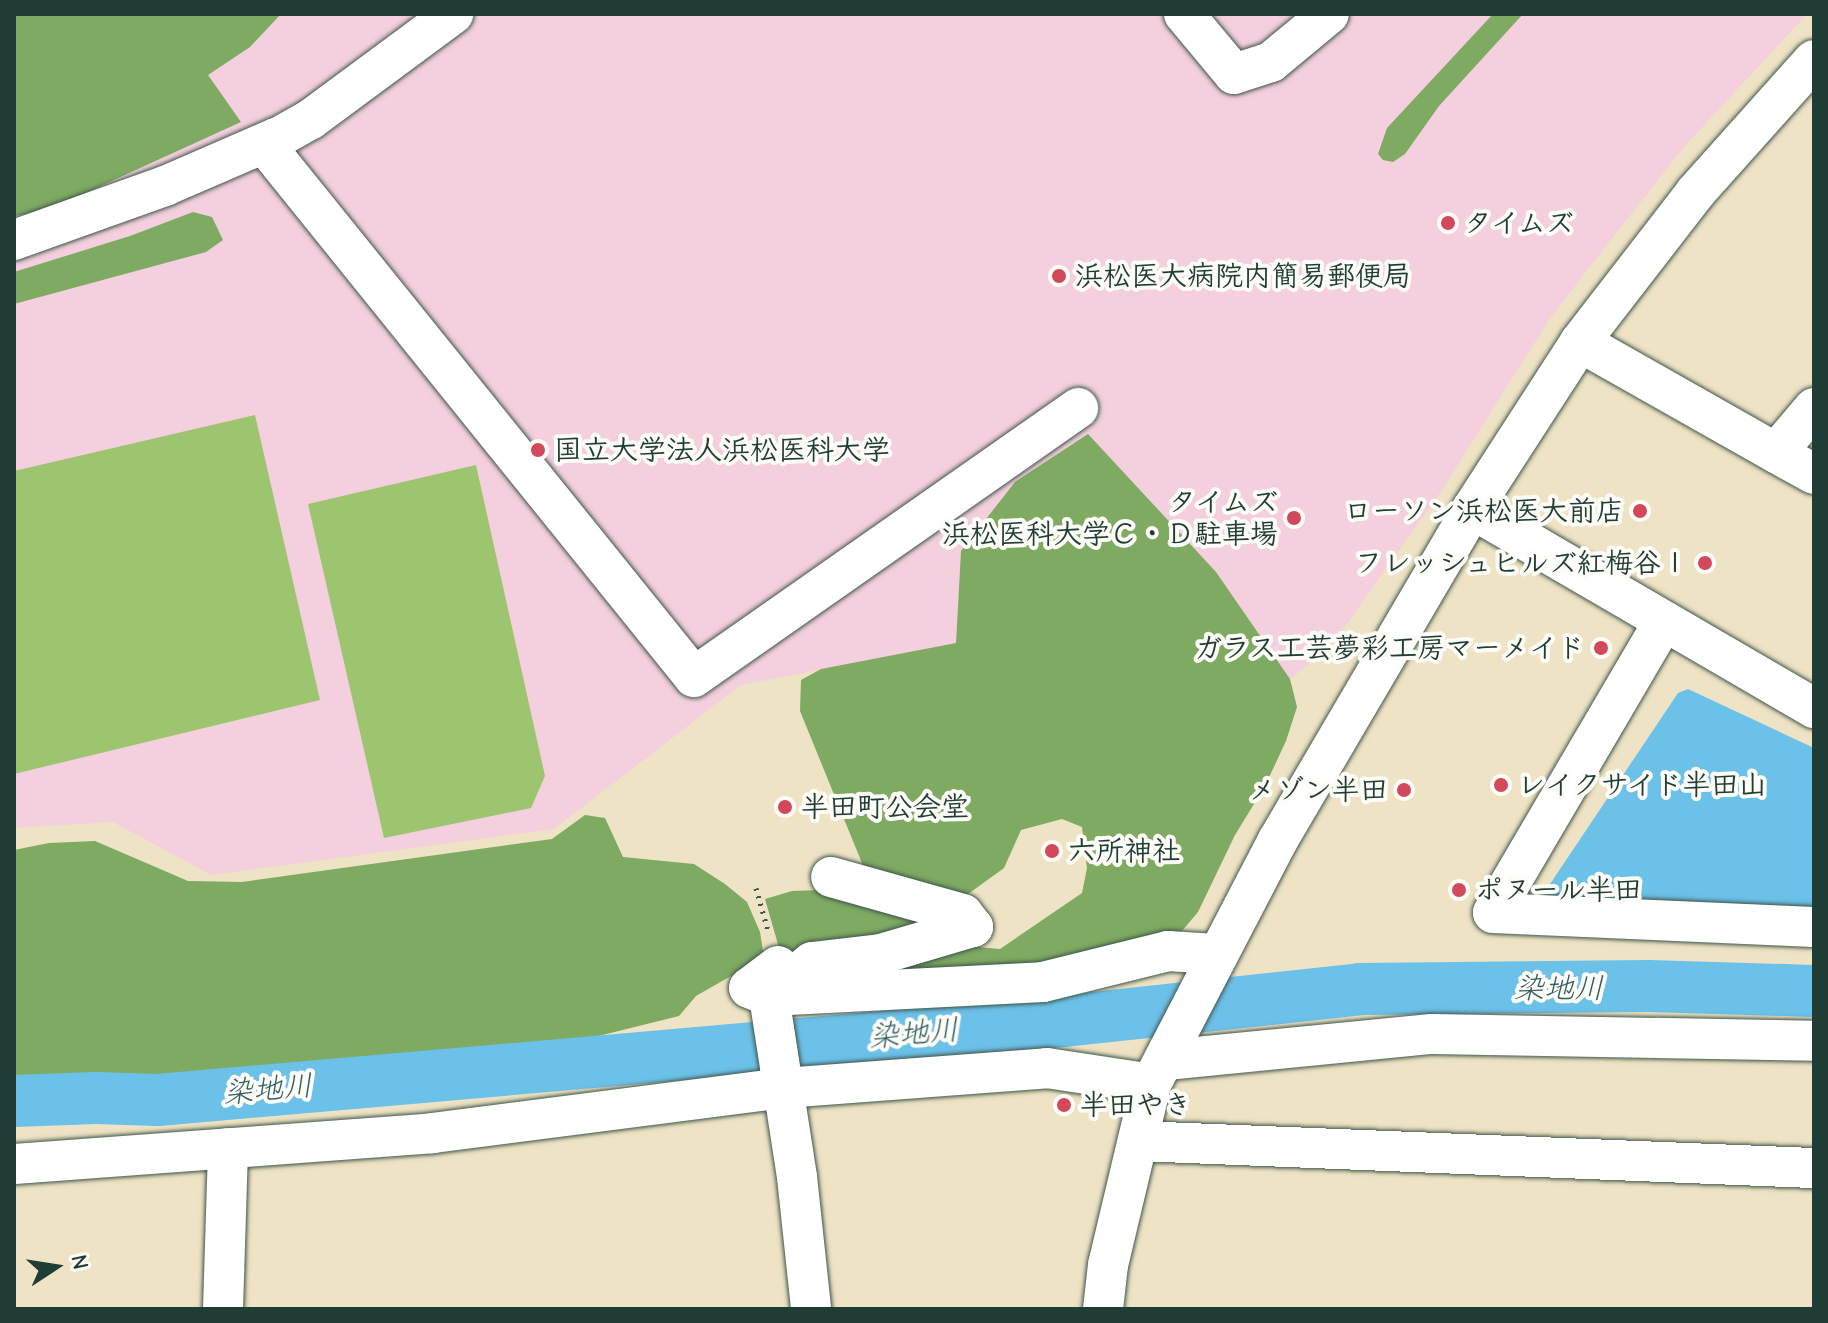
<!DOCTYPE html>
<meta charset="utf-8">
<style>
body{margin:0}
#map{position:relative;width:1828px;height:1323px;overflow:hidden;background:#eee3c4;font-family:"Comic Neue","Klee One",sans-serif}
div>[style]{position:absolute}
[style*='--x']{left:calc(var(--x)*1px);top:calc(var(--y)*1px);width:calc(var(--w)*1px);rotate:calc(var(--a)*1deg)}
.built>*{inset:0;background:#f4cfdd}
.green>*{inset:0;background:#9dc570}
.forest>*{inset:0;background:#7eaa62}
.water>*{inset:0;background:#6cc1e9}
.river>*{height:52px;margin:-26px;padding:0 26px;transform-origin:26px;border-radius:26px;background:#6cc1e9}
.path>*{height:5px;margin-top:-2.5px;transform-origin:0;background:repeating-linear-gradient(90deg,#3e564a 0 2px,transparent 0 8px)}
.roads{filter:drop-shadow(0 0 2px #3e564a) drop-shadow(0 0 2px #3e564a)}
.minor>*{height:40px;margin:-20px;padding:0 20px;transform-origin:20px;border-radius:20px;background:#fff}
.dots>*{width:22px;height:22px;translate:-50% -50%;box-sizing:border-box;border:4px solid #fdfcf7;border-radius:50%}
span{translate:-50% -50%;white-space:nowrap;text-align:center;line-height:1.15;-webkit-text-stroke:8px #fdfcf7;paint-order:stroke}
.poi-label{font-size:28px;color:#1f3d34;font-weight:700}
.left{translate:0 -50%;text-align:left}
.right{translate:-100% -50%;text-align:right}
.water-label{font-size:30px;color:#325e61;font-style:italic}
.frame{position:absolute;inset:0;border:16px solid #1f3d34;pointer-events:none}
.north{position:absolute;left:16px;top:1227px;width:80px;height:80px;-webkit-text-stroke:6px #fdfcf7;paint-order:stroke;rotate:78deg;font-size:22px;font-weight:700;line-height:32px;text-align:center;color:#1f3d34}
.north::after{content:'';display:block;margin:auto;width:28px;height:36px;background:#1f3d34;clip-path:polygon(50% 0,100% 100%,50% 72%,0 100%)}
</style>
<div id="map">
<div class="built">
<div style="clip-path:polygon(14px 14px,1807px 14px,1684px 147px,1599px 255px,1549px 320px,1440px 493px,1331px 646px,1290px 679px,1216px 572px,1181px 535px,961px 551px,956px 643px,741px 685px,554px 829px,211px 875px,113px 822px,14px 828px)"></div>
</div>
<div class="green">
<div style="clip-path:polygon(255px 415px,320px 700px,14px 774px,14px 471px)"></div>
<div style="clip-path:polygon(476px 465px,545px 776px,531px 808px,384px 838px,308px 504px)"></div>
</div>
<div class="forest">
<div style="clip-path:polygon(14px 14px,281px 14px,250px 47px,208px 75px,241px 122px,48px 210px,14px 216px)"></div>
<div style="clip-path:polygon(1493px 14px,1523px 14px,1439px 106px,1405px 154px,1393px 162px,1383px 160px,1378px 154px,1387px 128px)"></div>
<div style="clip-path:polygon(193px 212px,212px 217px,223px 240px,206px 252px,14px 304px,14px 272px,130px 236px)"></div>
<div style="clip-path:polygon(1088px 434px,1216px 572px,1290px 679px,1297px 707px,1286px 741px,1265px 786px,1235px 835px,1198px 912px,1182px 931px,1045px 974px,819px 969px,967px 946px,1000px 949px,1082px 893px,1087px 868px,1082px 827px,1062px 819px,1021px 830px,1004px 868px,964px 897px,864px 868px,800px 711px,801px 680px,821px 669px,956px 643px,961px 551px,1015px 482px)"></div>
<div style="clip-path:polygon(585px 815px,605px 818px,623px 857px,694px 864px,725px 884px,747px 902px,760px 932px,764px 957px,696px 996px,679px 1016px,534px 1052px,364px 1072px,157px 1089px,84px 1085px,14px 1090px,14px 850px,49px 843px,95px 841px,188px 881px,242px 882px,552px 839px)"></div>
<div style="clip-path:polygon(820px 890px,956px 918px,783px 962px,765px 899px,792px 891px)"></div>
</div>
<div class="water">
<div style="clip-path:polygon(1688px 689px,1814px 748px,1814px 913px,1556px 902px,1544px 893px,1678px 693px)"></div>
</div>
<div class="river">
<div style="--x:14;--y:1101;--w:82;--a:-2.1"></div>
<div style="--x:96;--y:1098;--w:62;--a:1.8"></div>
<div style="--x:158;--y:1100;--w:909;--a:-4.98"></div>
<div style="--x:1064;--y:1021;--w:299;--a:-6.1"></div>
<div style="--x:1361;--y:989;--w:287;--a:-0.6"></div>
<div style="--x:1648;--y:986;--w:166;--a:1.7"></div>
</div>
<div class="path">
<div style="--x:756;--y:888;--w:48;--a:74.2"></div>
</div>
<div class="roads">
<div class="minor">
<div style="--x:1184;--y:14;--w:78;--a:50.2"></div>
<div style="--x:1234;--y:74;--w:39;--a:-18"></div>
<div style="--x:1271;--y:62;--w:75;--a:-39.6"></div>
<div style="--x:265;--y:145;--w:683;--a:51.12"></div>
<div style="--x:694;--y:677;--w:469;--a:-35"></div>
<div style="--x:265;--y:145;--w:53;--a:-29.5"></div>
<div style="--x:311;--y:119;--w:177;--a:-36.5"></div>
<div style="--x:14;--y:240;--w:160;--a:-19.7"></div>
<div style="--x:165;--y:186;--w:121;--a:-23.4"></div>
<div style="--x:276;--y:138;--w:13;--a:148"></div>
<div style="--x:1580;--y:342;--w:225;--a:29.5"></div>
<div style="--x:1776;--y:453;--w:59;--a:-49.8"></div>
<div style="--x:1776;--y:453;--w:43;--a:28.9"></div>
<div style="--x:1472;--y:509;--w:396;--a:30.2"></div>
<div style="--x:1664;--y:621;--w:338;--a:120.4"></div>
<div style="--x:1493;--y:913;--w:321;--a:2.5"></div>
<div style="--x:778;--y:966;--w:36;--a:143"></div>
<div style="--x:749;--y:988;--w:22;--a:22"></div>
<div style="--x:769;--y:996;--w:274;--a:-2.9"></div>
<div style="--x:1043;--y:982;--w:129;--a:-13.9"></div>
<div style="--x:1168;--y:951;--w:48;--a:3.6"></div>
<div style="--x:769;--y:996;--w:55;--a:-38.3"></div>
<div style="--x:812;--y:962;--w:69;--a:-6.6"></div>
<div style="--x:881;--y:954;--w:96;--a:-16.4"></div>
<div style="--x:973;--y:927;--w:16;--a:-128"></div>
<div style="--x:963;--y:914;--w:137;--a:-164.3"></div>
<div style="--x:769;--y:996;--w:183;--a:81.2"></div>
<div style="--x:797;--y:1177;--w:133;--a:83.9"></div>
<div style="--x:1166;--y:1060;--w:267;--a:-5.6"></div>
<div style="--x:1432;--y:1034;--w:382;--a:1"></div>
<div style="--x:1138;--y:1141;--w:677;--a:2.29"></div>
<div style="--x:14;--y:1164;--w:419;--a:-4.2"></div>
<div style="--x:432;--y:1133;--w:355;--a:-7.3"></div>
<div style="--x:784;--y:1088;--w:264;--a:-4.3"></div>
<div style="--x:1047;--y:1068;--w:105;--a:8.7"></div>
<div style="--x:223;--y:1309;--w:161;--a:-88.2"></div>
<div style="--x:1103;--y:1309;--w:44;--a:-83.5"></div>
<div style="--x:1108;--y:1265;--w:186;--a:-76.6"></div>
<div style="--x:1151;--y:1084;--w:275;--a:-62.5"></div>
<div style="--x:1278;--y:840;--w:384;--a:-59.6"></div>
<div style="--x:1472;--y:509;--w:199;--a:-57.1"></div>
<div style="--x:1580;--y:342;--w:188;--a:-52.3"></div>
<div style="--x:1695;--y:193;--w:178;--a:-48.2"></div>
</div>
</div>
<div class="dots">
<div style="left:1448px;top:223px;background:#d1495b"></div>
<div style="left:1059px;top:276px;background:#d1495b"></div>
<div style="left:538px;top:450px;background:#d1495b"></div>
<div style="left:1640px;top:511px;background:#d1495b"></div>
<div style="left:1294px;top:518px;background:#d1495b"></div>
<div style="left:1705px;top:563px;background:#d1495b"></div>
<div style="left:1601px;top:648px;background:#d1495b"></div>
<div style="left:1501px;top:785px;background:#d1495b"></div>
<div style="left:1404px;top:790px;background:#d1495b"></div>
<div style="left:785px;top:807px;background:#d1495b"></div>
<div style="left:1052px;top:851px;background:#d1495b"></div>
<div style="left:1459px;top:890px;background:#d1495b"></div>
<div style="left:1064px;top:1105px;background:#d1495b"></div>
</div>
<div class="poi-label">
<span class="left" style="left:1464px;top:223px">タイムズ</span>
<span class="left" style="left:1075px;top:276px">浜松医大病院内簡易郵便局</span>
<span class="left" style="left:554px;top:450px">国立大学法人浜松医科大学</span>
<span class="right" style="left:1278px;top:518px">タイムズ<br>浜松医科大学Ｃ・Ｄ駐車場</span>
<span class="right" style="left:1624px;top:511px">ローソン浜松医大前店</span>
<span class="right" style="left:1689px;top:563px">フレッシュヒルズ紅梅谷Ⅰ</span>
<span class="right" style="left:1585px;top:648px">ガラス工芸夢彩工房マーメイド</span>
<span class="left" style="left:1517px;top:785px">レイクサイド半田山</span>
<span class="right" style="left:1388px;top:790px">メゾン半田</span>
<span class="left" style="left:801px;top:807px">半田町公会堂</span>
<span class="left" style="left:1068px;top:851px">六所神社</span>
<span class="left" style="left:1475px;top:890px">ポヌール半田</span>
<span class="left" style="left:1080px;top:1105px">半田やき</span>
</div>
<div class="water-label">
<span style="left:1559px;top:989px">染地川</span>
<span style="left:914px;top:1034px;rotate:-5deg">染地川</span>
<span style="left:268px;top:1090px;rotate:-5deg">染地川</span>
</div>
<div class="frame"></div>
<div class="north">N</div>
</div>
